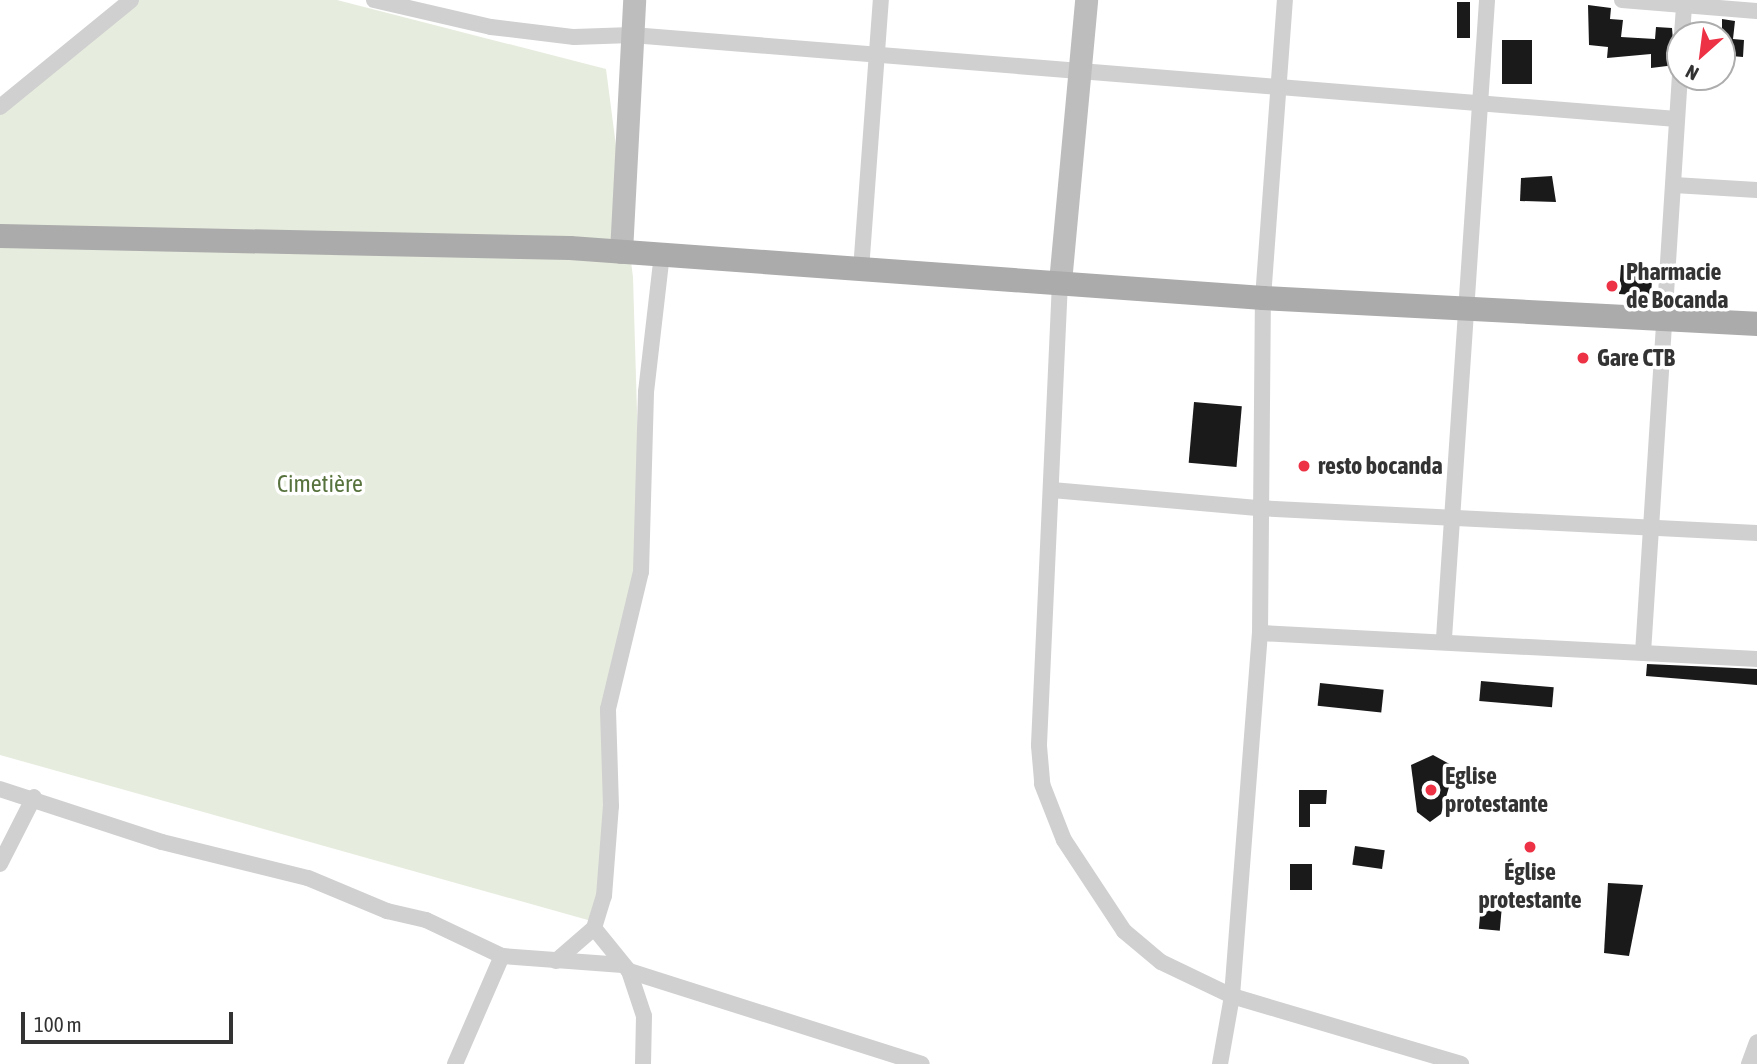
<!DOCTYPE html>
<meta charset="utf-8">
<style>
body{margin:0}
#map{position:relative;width:1757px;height:1064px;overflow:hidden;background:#fff;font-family:"Asap Condensed",sans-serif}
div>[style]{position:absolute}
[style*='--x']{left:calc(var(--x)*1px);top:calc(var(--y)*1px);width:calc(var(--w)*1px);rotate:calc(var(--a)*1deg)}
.green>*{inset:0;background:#e6ecde}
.building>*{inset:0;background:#1a1a1a;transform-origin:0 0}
.street>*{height:16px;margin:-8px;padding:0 8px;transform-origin:8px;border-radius:8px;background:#d0d0d0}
.secondary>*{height:23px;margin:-11.5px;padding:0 11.5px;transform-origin:11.5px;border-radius:11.5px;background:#bdbdbd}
.primary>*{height:24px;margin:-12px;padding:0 12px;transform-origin:12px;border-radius:12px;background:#ababab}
.dots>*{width:19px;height:19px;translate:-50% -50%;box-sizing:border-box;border:4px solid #fff;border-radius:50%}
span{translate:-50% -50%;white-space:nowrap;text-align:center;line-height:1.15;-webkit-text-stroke:7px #fff;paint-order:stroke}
.poi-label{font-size:24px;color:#333;font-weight:700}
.left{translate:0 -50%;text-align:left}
.park-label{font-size:24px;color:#57723d}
.north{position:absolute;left:1666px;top:21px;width:70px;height:70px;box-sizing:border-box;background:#fff;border:2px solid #adadad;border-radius:50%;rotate:208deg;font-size:19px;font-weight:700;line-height:28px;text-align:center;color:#333}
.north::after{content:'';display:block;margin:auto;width:24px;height:32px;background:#ed3246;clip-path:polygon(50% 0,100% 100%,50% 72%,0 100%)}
.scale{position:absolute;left:21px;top:1012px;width:212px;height:32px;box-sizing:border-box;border:4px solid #333;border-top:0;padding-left:9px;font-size:21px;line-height:24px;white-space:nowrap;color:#333;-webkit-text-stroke:5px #fff;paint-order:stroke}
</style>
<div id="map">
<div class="green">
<div style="clip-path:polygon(129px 0,337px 0,606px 69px,633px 277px,642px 580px,606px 697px,611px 744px,595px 922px,0 755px,0 108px)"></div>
</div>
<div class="building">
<div style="left:1457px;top:2px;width:13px;height:36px"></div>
<div style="clip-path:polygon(1588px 5px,1611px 8px,1610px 19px,1623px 20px,1621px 37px,1655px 39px,1656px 27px,1672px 28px,1675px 65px,1651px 68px,1651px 54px,1607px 58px,1608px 47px,1589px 45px)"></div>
<div style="clip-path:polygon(1722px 19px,1735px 21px,1733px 39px,1744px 40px,1743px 57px,1731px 56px,1730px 68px,1722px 68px)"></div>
<div style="left:1502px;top:40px;width:30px;height:44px"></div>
<div style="clip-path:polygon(1552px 176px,1556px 202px,1520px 201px,1521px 178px)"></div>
<div style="left:1621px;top:265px;width:32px;height:29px;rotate:4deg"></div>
<div style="left:1194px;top:402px;width:48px;height:61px;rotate:5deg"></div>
<div style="clip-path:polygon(1647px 664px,1757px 669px,1757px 685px,1646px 676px)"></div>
<div style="left:1481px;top:681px;width:73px;height:20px;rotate:5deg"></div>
<div style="left:1320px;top:683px;width:64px;height:23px;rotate:6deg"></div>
<div style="clip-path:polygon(1433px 755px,1455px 767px,1441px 814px,1430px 822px,1417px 812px,1411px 765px)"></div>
<div style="clip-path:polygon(1299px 790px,1327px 790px,1326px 804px,1310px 804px,1310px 827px,1299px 827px)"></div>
<div style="left:1355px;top:846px;width:30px;height:19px;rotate:8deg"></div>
<div style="left:1290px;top:864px;width:22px;height:26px"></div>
<div style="clip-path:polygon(1608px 883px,1643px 885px,1629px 956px,1604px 953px)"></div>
<div style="left:1482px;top:893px;width:21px;height:36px;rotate:5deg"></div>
</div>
<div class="street">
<div style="--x:374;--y:0;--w:120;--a:13"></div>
<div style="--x:491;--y:27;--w:84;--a:6.9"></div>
<div style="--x:574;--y:37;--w:58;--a:-2"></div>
<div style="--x:632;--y:35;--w:1048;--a:4.6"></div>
<div style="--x:1622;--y:0;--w:135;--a:4.7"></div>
<div style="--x:1682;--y:35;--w:29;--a:-86"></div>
<div style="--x:0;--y:107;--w:169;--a:-39.2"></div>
<div style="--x:1674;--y:185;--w:83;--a:3.4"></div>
<div style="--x:861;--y:270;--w:271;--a:-85.8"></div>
<div style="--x:1060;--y:282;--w:464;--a:92.6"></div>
<div style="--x:1039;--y:746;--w:38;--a:85"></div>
<div style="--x:1042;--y:784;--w:60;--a:68.6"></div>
<div style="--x:1064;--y:840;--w:109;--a:56.6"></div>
<div style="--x:1124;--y:931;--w:48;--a:40"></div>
<div style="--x:1161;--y:962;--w:79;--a:25.6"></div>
<div style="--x:1232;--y:996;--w:239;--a:16.5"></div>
<div style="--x:1052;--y:490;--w:206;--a:5"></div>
<div style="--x:1257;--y:508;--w:501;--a:2.86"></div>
<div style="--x:1260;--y:633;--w:498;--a:3"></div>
<div style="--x:1444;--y:638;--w:639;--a:-86.14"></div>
<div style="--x:1643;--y:653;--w:580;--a:-86.34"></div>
<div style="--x:0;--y:789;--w:170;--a:18.1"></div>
<div style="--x:162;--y:842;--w:150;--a:13.9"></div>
<div style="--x:308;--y:878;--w:86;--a:22.7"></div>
<div style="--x:387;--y:911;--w:40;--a:13"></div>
<div style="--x:426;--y:920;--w:84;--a:25.3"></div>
<div style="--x:502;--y:956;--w:121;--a:4.3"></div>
<div style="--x:0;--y:864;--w:75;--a:-63.1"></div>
<div style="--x:594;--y:928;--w:55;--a:50.9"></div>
<div style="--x:629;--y:971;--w:307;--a:17.6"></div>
<div style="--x:556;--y:961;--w:50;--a:-41"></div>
<div style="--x:594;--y:928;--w:34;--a:-73"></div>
<div style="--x:604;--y:896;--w:90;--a:-85.6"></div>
<div style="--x:611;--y:806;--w:97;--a:-91.8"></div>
<div style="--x:608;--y:709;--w:141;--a:-76.5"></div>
<div style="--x:641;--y:572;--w:180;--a:-88.4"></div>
<div style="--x:646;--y:392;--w:139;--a:-83.4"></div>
<div style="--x:629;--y:971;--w:47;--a:71.6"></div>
<div style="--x:644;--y:1016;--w:48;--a:91.2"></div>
<div style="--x:455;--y:1064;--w:118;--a:-66.5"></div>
<div style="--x:1220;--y:1064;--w:69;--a:-80"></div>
<div style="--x:1232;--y:996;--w:364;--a:-85.6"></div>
<div style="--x:1260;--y:633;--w:335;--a:-89.5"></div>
<div style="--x:1263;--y:298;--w:299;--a:-85.8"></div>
<div style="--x:1749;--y:1064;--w:23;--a:-70"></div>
</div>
<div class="secondary">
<div style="--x:621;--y:252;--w:252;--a:-87"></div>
<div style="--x:1060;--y:282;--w:283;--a:-84.7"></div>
</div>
<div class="primary">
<div style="--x:0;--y:236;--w:570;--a:1.21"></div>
<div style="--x:570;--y:248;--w:695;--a:4.13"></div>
<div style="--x:1263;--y:298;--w:495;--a:3"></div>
</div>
<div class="dots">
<div style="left:1612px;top:286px;background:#ed3246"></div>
<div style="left:1583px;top:358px;background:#ed3246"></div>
<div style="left:1304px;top:466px;background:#ed3246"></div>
<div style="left:1431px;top:790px;background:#ed3246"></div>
<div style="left:1530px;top:847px;background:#ed3246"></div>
</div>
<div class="poi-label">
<span class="left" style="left:1626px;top:286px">Pharmacie<br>de Bocanda</span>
<span class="left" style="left:1597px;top:358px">Gare CTB</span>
<span class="left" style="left:1318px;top:466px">resto bocanda</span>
<span class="left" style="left:1445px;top:790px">Eglise<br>protestante</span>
<span style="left:1530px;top:886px">Église<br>protestante</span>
</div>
<div class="park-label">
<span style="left:320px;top:484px">Cimetière</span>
</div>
<div class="north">N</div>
<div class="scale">100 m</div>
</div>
